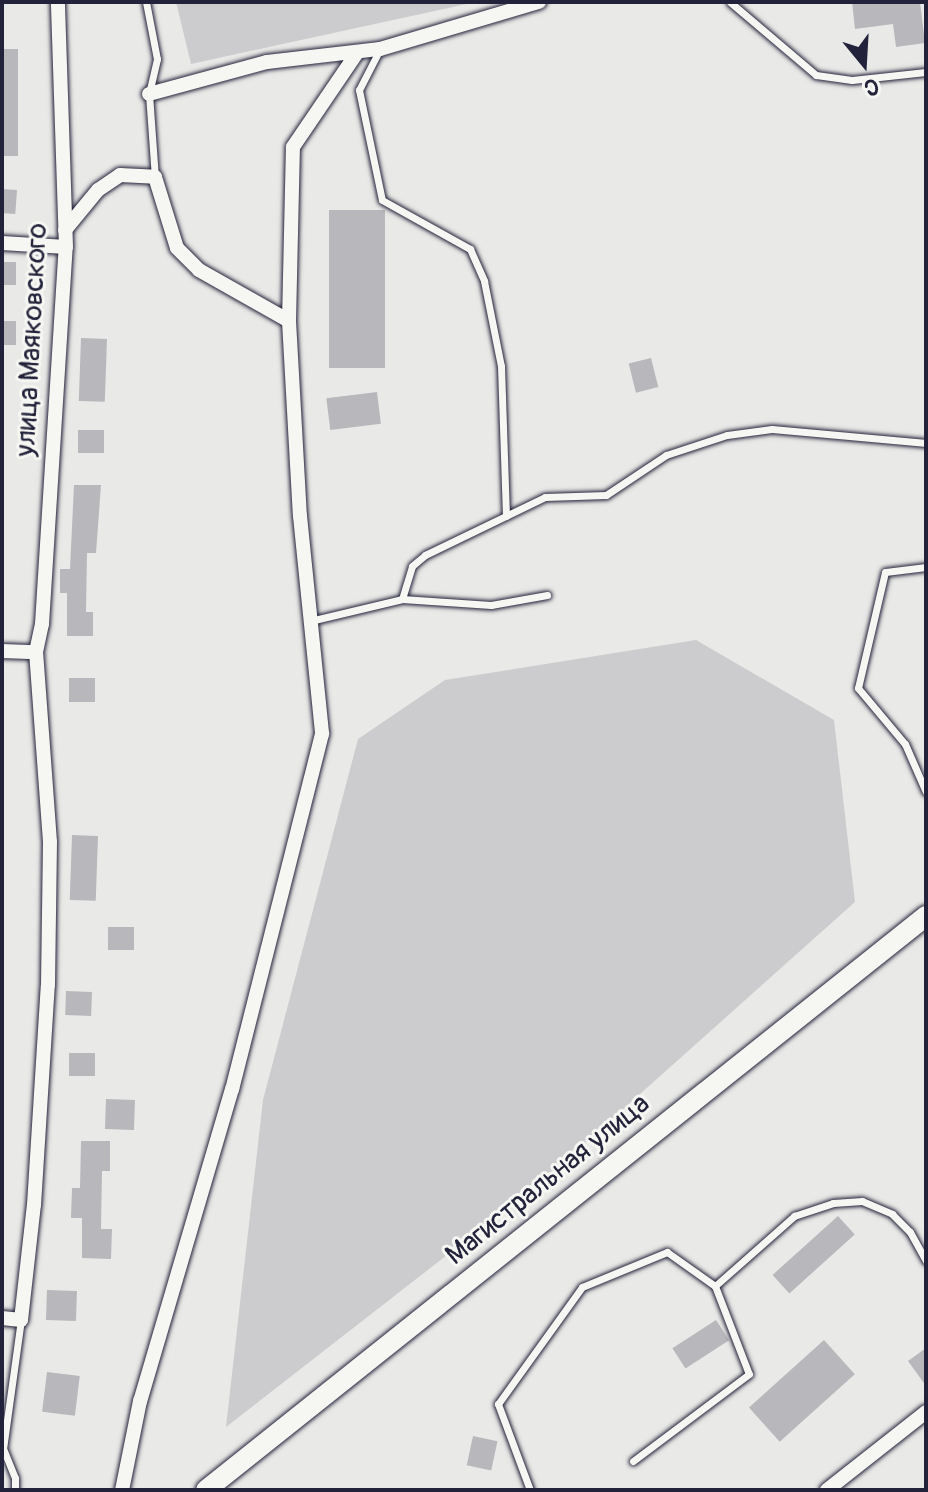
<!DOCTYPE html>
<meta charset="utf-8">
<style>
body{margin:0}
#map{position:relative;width:928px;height:1492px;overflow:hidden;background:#e9e9e7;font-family:Pangolin,sans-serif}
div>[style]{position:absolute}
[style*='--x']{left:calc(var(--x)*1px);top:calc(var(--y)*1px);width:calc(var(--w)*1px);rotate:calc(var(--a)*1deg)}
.green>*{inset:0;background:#ccccce}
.building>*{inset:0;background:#b8b8bc;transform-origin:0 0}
.roads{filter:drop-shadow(0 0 2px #22223b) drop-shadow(0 0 2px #22223b)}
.lane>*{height:7px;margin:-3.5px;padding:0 3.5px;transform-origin:3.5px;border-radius:3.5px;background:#f6f6f2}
.street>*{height:14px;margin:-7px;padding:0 7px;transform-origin:7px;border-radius:7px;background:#f6f6f2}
.secondary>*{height:20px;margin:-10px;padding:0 10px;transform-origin:10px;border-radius:10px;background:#f6f6f2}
span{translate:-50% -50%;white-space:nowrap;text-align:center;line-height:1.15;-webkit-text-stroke:6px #f6f6f2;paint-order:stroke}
.street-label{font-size:28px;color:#22223b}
.frame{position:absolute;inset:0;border:4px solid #22223b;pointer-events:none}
.north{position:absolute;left:824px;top:24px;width:80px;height:80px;-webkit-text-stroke:6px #f6f6f2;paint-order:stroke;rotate:162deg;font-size:22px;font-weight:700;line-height:32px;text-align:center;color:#22223b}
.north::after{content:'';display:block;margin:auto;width:28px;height:36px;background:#22223b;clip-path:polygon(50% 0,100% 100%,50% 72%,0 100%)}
</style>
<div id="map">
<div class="green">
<div style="clip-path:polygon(176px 2px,476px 2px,191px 64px)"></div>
<div style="clip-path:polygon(696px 640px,834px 720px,855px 902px,546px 1178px,226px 1427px,263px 1100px,358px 739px,445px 680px)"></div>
</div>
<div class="building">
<div style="clip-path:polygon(852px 2px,920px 2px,925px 43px,896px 47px,893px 24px,855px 29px)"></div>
<div style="left:2px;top:49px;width:16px;height:107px"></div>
<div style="left:2px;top:189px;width:15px;height:24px;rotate:4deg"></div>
<div style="left:329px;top:210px;width:56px;height:158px"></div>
<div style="left:2px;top:262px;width:14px;height:23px"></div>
<div style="left:2px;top:321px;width:14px;height:24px"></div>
<div style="left:81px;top:338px;width:26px;height:63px;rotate:2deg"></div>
<div style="left:651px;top:358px;width:30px;height:23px;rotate:76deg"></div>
<div style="left:377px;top:392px;width:32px;height:51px;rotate:83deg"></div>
<div style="left:78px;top:430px;width:26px;height:23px"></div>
<div style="clip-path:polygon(74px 485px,101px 485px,96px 553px,87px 553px,86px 612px,93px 612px,93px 636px,67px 636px,67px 593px,60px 593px,60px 569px,70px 569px)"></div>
<div style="left:69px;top:678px;width:26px;height:24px"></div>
<div style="left:72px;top:835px;width:26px;height:65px;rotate:2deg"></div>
<div style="left:108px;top:927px;width:26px;height:23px"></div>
<div style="left:66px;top:991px;width:26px;height:24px;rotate:2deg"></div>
<div style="left:69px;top:1053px;width:26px;height:23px"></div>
<div style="left:106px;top:1099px;width:29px;height:30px;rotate:2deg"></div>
<div style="clip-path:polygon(81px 1141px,110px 1141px,110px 1171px,102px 1171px,101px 1229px,112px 1229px,111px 1259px,82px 1258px,82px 1218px,71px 1218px,72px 1188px,80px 1188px)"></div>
<div style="left:838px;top:1216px;width:25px;height:88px;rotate:48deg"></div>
<div style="left:47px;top:1290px;width:30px;height:30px;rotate:2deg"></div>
<div style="left:716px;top:1320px;width:24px;height:52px;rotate:57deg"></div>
<div style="left:824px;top:1340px;width:46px;height:101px;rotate:48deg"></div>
<div style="clip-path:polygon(926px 1348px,926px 1386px,908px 1361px)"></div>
<div style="left:47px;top:1372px;width:33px;height:40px;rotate:7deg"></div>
<div style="left:473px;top:1436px;width:25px;height:30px;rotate:12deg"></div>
</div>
<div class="roads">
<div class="lane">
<div style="--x:146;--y:2;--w:58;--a:79.1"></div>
<div style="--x:157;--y:59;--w:36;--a:103"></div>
<div style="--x:149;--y:94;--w:83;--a:85.9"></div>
<div style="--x:730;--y:2;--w:113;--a:40.3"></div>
<div style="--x:816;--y:75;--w:36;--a:8"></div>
<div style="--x:852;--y:80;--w:74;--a:-6.2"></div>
<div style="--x:380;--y:49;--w:46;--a:117.1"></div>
<div style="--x:359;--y:90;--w:112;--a:78.2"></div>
<div style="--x:382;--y:200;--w:101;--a:29.1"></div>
<div style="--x:470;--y:249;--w:35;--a:66"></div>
<div style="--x:484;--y:281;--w:87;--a:78.7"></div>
<div style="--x:501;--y:366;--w:150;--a:88.1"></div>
<div style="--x:926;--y:567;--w:41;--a:173"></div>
<div style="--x:885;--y:572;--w:119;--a:103.1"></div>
<div style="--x:858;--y:688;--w:73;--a:50"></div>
<div style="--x:905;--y:744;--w:52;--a:66.4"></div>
<div style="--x:402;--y:599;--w:89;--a:3.9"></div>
<div style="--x:491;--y:605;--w:57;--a:-10.1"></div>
<div style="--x:310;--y:621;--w:95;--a:-13.4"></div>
<div style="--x:402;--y:599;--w:34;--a:-73"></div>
<div style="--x:412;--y:566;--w:17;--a:-40"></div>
<div style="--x:425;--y:555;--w:133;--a:-25.8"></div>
<div style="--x:545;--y:497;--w:61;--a:-1.9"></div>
<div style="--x:606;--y:495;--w:72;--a:-33.7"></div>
<div style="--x:666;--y:455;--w:64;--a:-18.2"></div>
<div style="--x:727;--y:435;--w:45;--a:-7.6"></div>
<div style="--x:772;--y:429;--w:155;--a:5.2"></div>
<div style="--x:715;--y:1286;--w:106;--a:-41.5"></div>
<div style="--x:794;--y:1216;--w:41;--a:-18.4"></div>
<div style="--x:833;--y:1203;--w:29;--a:-4"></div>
<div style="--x:862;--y:1201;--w:33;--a:23"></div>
<div style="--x:892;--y:1214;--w:25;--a:45"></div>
<div style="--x:910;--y:1232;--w:33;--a:61"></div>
<div style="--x:15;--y:1490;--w:12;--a:-90"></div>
<div style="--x:15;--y:1478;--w:31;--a:-112"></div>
<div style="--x:3;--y:1449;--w:130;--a:-82.1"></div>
<div style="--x:530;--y:1490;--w:92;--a:-110.4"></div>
<div style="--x:498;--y:1404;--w:144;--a:-54.3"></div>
<div style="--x:582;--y:1287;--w:92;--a:-22.4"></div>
<div style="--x:667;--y:1252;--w:59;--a:35.3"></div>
<div style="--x:715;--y:1286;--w:94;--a:68.9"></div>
<div style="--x:749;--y:1374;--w:145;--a:143.1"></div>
</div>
<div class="street">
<div style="--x:149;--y:94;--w:122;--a:-15.2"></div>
<div style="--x:267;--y:62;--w:114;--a:-6.6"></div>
<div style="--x:380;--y:49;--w:166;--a:-16.5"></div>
<div style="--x:65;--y:230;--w:52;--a:-50.5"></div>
<div style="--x:98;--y:190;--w:27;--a:-34"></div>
<div style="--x:120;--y:175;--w:35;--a:3"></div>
<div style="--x:155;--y:177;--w:74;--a:72.8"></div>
<div style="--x:177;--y:248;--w:31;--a:45"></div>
<div style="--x:199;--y:270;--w:103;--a:29.5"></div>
<div style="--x:289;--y:321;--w:195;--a:86.8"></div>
<div style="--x:300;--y:516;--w:219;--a:84.2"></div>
<div style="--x:322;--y:734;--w:366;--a:104.2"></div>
<div style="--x:232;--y:1089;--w:325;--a:106.4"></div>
<div style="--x:140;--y:1401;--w:91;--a:101.4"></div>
<div style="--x:2;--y:243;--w:64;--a:3.6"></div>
<div style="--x:289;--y:321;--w:174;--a:-88.7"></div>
<div style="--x:293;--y:147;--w:114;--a:-55.8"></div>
<div style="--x:2;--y:651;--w:34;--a:2"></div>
<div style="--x:2;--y:1318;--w:19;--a:6"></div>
<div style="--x:21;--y:1320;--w:116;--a:-83.6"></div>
<div style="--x:34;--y:1205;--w:220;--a:-86.4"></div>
<div style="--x:48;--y:985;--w:143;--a:-89.2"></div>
<div style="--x:50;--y:842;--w:191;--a:-94.2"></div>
<div style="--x:36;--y:652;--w:29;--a:-78"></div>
<div style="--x:42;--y:624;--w:378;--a:-86.4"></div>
<div style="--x:66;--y:247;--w:245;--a:-91.9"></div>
<div style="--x:827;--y:1490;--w:126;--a:-38.2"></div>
</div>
<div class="secondary">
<div style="--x:206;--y:1490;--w:921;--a:-38.56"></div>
</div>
</div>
<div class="street-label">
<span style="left:32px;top:340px;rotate:-87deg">улица Маяковского</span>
<span style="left:548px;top:1180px;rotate:-39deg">Магистральная улица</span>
</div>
<div class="frame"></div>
<div class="north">С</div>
</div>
